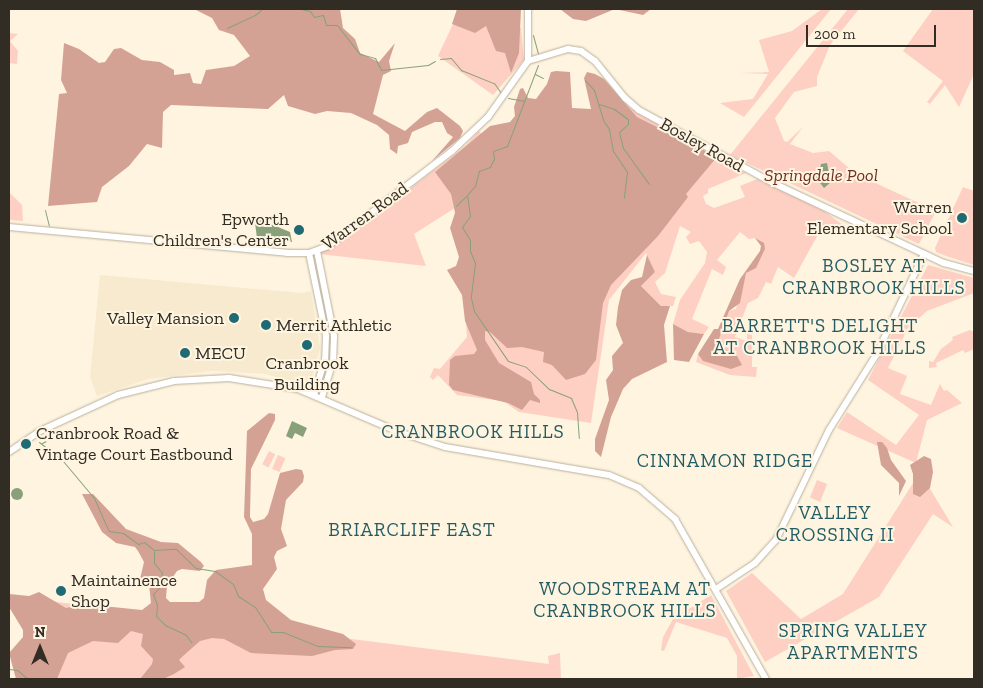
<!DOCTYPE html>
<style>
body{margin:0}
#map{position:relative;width:983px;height:688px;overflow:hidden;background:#fef4df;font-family:"Zilla Slab",serif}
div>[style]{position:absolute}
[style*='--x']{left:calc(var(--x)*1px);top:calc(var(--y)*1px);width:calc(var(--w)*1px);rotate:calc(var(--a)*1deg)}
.built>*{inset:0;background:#f8eace}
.green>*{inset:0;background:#fecfc3;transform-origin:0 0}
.forest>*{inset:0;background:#d4a295}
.water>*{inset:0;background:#88a17a}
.round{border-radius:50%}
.stream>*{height:1px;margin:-0.5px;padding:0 0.5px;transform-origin:0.5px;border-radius:0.5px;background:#88a17a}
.roads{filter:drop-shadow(0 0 1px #bab09d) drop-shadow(0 0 1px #bab09d)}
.minor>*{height:6px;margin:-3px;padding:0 3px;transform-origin:3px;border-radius:3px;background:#fff}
.dots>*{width:14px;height:14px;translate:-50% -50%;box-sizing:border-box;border:2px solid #fef4df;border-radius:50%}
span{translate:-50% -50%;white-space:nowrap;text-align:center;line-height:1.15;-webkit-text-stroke:4px #fef4df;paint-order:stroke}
.street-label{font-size:18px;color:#312d25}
.park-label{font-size:18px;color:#6e3021;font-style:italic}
.poi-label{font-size:18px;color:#312d25}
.right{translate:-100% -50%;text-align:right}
.left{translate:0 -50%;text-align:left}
.neighbourhood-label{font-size:19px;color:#235c64;letter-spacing:1px}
.frame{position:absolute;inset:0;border:10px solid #312d25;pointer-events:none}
.north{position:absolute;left:15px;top:623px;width:50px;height:50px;-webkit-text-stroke:4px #fef4df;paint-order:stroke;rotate:0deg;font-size:14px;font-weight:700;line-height:20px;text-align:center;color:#312d25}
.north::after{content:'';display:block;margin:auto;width:18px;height:22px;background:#312d25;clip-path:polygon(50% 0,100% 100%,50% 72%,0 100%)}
.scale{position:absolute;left:806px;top:25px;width:130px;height:22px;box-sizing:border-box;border:2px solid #312d25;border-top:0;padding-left:6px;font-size:15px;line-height:18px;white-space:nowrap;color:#312d25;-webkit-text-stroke:4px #fef4df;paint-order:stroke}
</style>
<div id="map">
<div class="built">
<div style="clip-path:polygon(100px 275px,302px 293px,311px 291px,320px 348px,310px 386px,265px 374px,213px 371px,148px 379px,97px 396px,90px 377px)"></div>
</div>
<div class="green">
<div style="clip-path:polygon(460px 9px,521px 28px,524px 60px,493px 95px,438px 56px)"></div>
<div style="clip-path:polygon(822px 9px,831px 9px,744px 117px,720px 103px,753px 99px,768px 74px,740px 73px,769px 72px,759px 40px,792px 31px)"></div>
<div style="clip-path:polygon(848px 9px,859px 9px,830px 45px,817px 77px,817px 86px,794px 92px,775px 118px,784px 141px,787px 142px,803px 127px,790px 144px,813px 153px,829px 151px,856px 174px,936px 211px,919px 244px,730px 155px)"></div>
<div style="clip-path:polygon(933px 9px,974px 9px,974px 74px,959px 107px,945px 85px,930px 104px,927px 102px,943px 81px,903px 51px)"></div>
<div style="clip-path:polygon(9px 33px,18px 34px,10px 41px,18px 51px,17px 64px,9px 63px)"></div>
<div style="clip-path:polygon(604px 79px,629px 107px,746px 173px,708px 189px,708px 193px,703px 196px,706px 204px,714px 208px,745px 197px,740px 186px,757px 179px,824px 211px,843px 225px,843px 229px,840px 236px,820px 231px,794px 278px,778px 267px,771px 284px,766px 282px,758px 298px,748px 303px,735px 337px,747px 341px,747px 334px,752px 335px,752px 367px,757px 367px,756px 377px,730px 375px,696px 362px,698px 354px,720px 365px,729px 351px,719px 345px,719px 339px,729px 311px,736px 309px,746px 273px,756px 267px,765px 249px,755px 238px,749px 239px,740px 232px,717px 260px,726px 267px,723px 275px,712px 269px,692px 319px,709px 327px,704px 334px,688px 332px,673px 324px,680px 300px,705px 263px,707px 252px,699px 241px,690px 244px,686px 237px,691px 232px,680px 226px,665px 273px,655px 282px,661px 294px,676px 297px,673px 306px,661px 306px,641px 286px,655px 272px,646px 253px,609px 300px,591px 423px,519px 412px,503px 401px,457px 395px,438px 375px,433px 380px,430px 377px,434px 368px,440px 369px,467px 337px,458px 206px,414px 234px,426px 266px,319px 254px,372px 218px,465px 146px,479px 131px,514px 173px,606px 108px)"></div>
<div style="clip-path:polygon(963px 187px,974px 191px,974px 265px,946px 256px,936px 252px,935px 248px)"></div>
<div style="clip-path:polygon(9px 192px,22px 205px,23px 221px,9px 220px)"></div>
<div style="clip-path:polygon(928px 265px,974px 278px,974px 293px,927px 311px,908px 328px,888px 368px,907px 376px,900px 394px,931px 405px,940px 384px,944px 391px,947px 390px,962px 403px,927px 420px,916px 463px,837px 428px,847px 412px,896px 445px,919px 415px,868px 380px)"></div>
<div style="clip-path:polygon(970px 330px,974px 332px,974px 349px,965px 353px,963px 350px,936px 363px,937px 367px,929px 368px,929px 361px,933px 362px,941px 349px,953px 340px,952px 337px)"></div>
<div style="left:269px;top:451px;width:7px;height:15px;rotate:27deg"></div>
<div style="left:278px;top:455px;width:8px;height:15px;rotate:23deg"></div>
<div style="clip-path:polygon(920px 472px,953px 527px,933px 514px,879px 597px,765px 662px,726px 591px,752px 573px,801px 619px,843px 594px)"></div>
<div style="left:817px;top:480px;width:11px;height:19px;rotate:22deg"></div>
<div style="clip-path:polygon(711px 595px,754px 676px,737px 679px,737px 656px,727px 638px,676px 622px,664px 651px,661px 650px,663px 637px,673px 619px)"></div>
<div style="clip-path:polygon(26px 598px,549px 664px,548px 656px,560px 653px,561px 679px,24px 679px)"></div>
</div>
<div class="forest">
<div style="clip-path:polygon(194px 9px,340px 9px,343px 28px,355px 39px,360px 53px,379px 62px,395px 43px,389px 61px,391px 71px,383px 75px,373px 114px,405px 131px,427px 112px,437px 108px,460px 126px,463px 131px,460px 138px,432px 161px,453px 137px,447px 133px,442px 122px,435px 122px,412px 132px,408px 143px,398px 146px,397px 154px,390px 149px,389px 135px,377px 125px,351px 113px,327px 111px,315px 114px,288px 106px,284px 95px,268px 109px,171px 105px,163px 112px,162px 148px,147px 144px,129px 166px,102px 187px,97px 202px,48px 206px,59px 94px,67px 93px,61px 80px,64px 43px,79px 49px,99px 63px,105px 62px,114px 49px,121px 48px,142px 60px,160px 62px,174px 70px,174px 75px,190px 73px,193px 83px,201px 84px,206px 70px,234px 66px,250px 56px,234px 35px,219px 30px,212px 18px)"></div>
<div style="clip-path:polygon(457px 9px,521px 9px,519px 53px,511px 73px,505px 53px,496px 51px,486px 26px,475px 33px,452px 24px)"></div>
<div style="clip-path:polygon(560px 9px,651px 9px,643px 15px,615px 9px,586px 21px,573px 19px)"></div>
<div style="clip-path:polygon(556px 71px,570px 72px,572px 108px,591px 109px,584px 78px,587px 72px,595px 74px,604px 79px,637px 117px,717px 157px,686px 194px,688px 197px,658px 236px,611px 285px,603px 303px,596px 360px,585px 374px,566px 380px,552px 365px,543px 362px,544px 352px,522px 347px,507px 348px,490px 332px,485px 331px,485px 340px,499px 363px,531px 382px,534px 394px,540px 400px,540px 403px,530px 400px,522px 410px,508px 403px,453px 390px,449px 385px,450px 360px,455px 356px,474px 354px,477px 350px,465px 321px,462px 295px,447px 270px,456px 266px,459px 257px,450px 228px,455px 213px,453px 203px,451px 194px,435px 172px,490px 126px,510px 122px,515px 116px,514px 107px,520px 89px,523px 88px,528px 98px,536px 99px,547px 84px,551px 72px)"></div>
<div style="clip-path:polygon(755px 238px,764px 243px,765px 249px,756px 268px,746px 273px,740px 303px,729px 311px,719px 339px,719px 345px,737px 356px,742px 365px,731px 369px,703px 361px,698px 354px,714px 329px,718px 329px,740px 279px,760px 251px,761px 246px)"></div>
<div style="clip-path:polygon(647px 255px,655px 272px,641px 286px,661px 306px,670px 306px,664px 325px,667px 362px,632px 379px,623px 389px,611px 417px,601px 457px,595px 451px,595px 439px,609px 400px,606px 380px,613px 370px,612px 356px,623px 343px,616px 325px,618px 307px,622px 290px,631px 280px,642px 277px)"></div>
<div style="clip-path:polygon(673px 324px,688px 332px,704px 334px,689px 362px,674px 360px)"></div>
<div style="clip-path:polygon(269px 413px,275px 414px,275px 420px,251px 469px,250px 517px,253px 522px,264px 519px,268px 514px,280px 473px,296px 469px,302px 470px,304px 476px,303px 482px,286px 500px,281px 529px,287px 546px,277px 551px,274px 557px,277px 569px,263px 589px,266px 600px,291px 620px,343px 634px,356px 644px,353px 649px,335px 650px,312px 656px,251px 653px,224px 639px,212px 638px,200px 641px,183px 656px,179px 660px,185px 667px,174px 674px,163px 679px,140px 679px,152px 664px,153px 659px,141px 646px,143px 634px,131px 631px,118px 643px,93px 641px,68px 653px,57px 679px,16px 679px,9px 653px,23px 637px,23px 630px,9px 607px,9px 594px,29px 596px,39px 592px,66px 608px,83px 604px,142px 610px,151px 603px,149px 585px,140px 579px,144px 562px,138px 551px,135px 547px,116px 543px,102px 532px,82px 494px,93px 494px,126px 529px,161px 542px,178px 543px,201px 562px,204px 566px,200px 571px,182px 569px,177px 571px,167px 586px,166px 598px,170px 602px,199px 602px,204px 598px,207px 580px,216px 570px,252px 565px,252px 534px,244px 517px,247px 431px)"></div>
<div style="clip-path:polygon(877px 442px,882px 442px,887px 448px,891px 460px,906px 481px,899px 496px,899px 483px,881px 465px)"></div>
<div style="clip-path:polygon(924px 456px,931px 459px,933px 472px,930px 488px,920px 497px,913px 494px,913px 474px,910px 465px)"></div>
</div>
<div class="water">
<div style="clip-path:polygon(827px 163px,829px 174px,825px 176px,831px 182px,824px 188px,814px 175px,820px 169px,821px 164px)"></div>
<div style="clip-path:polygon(261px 220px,290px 232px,292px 242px,257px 238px,255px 223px)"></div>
<div style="clip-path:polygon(292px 421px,307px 428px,303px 437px,295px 433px,292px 439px,286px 436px)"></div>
<div class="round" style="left:11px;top:488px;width:12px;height:12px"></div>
</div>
<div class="stream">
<div style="--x:301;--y:9;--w:9;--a:13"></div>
<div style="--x:310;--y:11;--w:7;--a:56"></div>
<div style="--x:314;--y:17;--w:9;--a:-13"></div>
<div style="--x:323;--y:15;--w:10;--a:73"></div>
<div style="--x:326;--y:25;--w:11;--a:0"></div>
<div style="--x:337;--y:25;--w:37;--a:52"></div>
<div style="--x:360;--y:54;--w:16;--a:15"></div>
<div style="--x:375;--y:58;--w:13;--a:63"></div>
<div style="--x:381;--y:70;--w:47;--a:-6.1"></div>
<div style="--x:428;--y:65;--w:8;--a:-30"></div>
<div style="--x:227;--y:28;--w:31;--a:-25"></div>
<div style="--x:255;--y:15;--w:9;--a:-41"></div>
<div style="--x:533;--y:35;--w:20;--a:75"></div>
<div style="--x:440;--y:59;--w:11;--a:-5"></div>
<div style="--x:451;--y:58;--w:16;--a:50"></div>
<div style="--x:461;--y:70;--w:35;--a:22"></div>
<div style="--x:494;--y:83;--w:12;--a:55"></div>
<div style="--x:538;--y:65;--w:87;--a:110.9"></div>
<div style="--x:507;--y:146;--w:15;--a:160"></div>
<div style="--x:493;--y:151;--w:8;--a:83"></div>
<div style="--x:494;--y:159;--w:9;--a:117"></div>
<div style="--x:490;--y:167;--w:12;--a:160"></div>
<div style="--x:479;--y:171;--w:16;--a:105"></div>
<div style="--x:475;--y:186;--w:12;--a:132"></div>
<div style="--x:467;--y:195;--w:21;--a:82"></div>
<div style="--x:470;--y:216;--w:14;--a:126"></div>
<div style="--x:462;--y:227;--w:15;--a:58"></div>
<div style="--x:470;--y:240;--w:11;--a:90"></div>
<div style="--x:470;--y:251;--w:13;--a:67"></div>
<div style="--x:475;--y:263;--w:35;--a:97"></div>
<div style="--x:471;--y:298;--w:13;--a:77"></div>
<div style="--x:474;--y:311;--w:60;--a:55.8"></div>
<div style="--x:508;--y:361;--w:19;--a:18"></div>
<div style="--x:526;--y:367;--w:32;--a:44"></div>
<div style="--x:549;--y:389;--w:24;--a:22"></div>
<div style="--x:571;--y:398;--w:15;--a:67"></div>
<div style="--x:577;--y:412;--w:26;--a:86"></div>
<div style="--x:535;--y:74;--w:9;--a:27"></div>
<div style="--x:585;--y:80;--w:13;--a:48"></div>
<div style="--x:594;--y:90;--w:31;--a:73"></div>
<div style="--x:603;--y:120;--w:11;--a:56"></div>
<div style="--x:609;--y:129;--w:22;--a:80"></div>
<div style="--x:613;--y:151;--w:25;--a:56"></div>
<div style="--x:627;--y:172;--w:26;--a:97"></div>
<div style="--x:508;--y:98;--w:17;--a:10"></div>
<div style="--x:599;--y:104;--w:16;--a:18"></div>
<div style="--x:614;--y:109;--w:17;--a:36"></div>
<div style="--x:628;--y:119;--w:5;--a:90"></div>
<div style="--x:628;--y:124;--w:12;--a:138"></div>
<div style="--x:619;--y:132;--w:16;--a:76"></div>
<div style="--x:623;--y:148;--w:44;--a:54.2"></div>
<div style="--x:456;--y:206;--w:14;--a:-45"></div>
<div style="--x:45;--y:210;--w:16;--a:76"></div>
<div style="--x:39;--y:442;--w:31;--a:38"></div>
<div style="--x:63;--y:461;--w:48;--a:50"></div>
<div style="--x:94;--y:498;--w:36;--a:66"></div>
<div style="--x:109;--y:531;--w:14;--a:8"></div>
<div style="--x:123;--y:533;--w:19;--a:36"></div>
<div style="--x:138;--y:544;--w:6;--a:-18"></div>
<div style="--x:144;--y:542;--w:13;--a:39"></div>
<div style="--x:154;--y:550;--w:22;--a:-3"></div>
<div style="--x:176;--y:549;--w:28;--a:44"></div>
<div style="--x:196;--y:568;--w:19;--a:9"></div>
<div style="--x:215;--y:571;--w:22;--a:36"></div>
<div style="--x:233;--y:584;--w:13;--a:67"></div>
<div style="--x:238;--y:596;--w:20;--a:33"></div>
<div style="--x:255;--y:607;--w:30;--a:57"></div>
<div style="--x:271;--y:632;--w:12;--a:0"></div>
<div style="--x:283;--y:632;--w:37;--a:22"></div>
<div style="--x:317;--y:646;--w:34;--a:2"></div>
<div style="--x:42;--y:443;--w:4;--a:-27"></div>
<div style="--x:154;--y:551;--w:12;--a:90"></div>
<div style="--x:154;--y:563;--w:13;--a:51"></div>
<div style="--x:162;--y:573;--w:15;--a:101"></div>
<div style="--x:159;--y:588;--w:8;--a:135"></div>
<div style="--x:153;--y:594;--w:12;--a:70"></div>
<div style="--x:157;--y:605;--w:11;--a:95"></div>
<div style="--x:156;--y:616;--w:13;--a:45"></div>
<div style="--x:165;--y:625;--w:23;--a:25"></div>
<div style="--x:186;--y:635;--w:9;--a:54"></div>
<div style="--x:9;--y:669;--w:8;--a:7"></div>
<div style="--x:17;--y:670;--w:14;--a:39"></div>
</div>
<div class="roads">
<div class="minor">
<div style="--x:528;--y:61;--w:42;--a:-16.7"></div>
<div style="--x:568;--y:49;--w:13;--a:9"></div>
<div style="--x:581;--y:51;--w:17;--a:36"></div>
<div style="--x:595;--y:61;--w:48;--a:51"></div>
<div style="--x:625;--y:98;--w:18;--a:41"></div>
<div style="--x:639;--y:110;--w:153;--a:28.6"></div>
<div style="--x:773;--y:183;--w:189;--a:25.1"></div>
<div style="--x:944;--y:263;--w:31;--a:15"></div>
<div style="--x:9;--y:227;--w:279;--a:5.3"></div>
<div style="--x:287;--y:253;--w:22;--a:0"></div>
<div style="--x:309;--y:253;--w:20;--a:-20"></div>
<div style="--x:328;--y:246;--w:156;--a:-37.5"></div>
<div style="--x:452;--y:151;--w:50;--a:-43.4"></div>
<div style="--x:488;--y:117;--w:69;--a:-54.5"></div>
<div style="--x:528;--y:61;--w:52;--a:-90"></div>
<div style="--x:317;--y:251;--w:87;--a:78.7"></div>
<div style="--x:334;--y:336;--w:25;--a:92"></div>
<div style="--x:333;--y:361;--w:39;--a:107"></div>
<div style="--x:309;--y:253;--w:85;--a:78.4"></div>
<div style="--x:326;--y:336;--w:23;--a:92"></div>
<div style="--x:325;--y:359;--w:38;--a:107"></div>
<div style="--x:9;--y:452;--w:37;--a:-34"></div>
<div style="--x:40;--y:431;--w:86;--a:-24.8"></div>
<div style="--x:118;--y:395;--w:58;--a:-14"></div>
<div style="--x:174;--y:381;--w:55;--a:-3.1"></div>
<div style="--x:229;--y:378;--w:70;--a:9.1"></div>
<div style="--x:298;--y:389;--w:110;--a:23.1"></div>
<div style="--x:399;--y:432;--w:48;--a:18.1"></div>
<div style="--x:445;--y:447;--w:166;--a:9.7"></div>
<div style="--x:609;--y:475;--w:33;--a:23"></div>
<div style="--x:639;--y:488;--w:48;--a:40.7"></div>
<div style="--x:675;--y:519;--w:184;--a:60.4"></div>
<div style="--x:716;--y:589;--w:47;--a:-33.7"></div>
<div style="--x:755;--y:563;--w:31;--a:-48"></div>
<div style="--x:776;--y:540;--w:122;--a:-64.3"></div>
<div style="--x:829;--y:430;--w:89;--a:-57.9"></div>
<div style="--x:876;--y:355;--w:112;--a:-64.6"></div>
</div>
</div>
<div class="dots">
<div style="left:962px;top:218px;background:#206a74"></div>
<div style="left:299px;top:230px;background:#206a74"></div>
<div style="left:234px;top:318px;background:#206a74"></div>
<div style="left:266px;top:325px;background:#206a74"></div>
<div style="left:307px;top:345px;background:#206a74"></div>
<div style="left:185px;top:353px;background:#206a74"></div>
<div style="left:26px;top:444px;background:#206a74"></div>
<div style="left:61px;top:591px;background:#206a74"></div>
</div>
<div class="street-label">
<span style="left:702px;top:145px;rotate:29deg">Bosley Road</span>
<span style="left:365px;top:216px;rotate:-36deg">Warren Road</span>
</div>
<div class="park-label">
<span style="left:821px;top:175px">Springdale Pool</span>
</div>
<div class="poi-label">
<span class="right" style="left:952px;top:218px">Warren<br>Elementary School</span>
<span class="right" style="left:289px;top:230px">Epworth<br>Children's Center</span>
<span class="right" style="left:224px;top:318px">Valley Mansion</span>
<span class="left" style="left:276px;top:325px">Merrit Athletic</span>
<span class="left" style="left:195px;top:353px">MECU</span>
<span style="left:307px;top:374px">Cranbrook<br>Building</span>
<span class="left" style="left:36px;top:444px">Cranbrook Road &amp;<br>Vintage Court Eastbound</span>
<span class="left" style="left:71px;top:591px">Maintainence<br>Shop</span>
</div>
<div class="neighbourhood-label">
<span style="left:874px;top:277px">BOSLEY AT<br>CRANBROOK HILLS</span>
<span style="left:820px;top:337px">BARRETT'S DELIGHT<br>AT CRANBROOK HILLS</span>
<span style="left:473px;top:432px">CRANBROOK HILLS</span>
<span style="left:725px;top:461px">CINNAMON RIDGE</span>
<span style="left:835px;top:524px">VALLEY<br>CROSSING II</span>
<span style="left:412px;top:530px">BRIARCLIFF EAST</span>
<span style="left:625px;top:600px">WOODSTREAM AT<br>CRANBROOK HILLS</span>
<span style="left:853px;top:642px">SPRING VALLEY<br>APARTMENTS</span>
</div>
<div class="frame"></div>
<div class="north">N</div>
<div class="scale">200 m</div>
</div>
